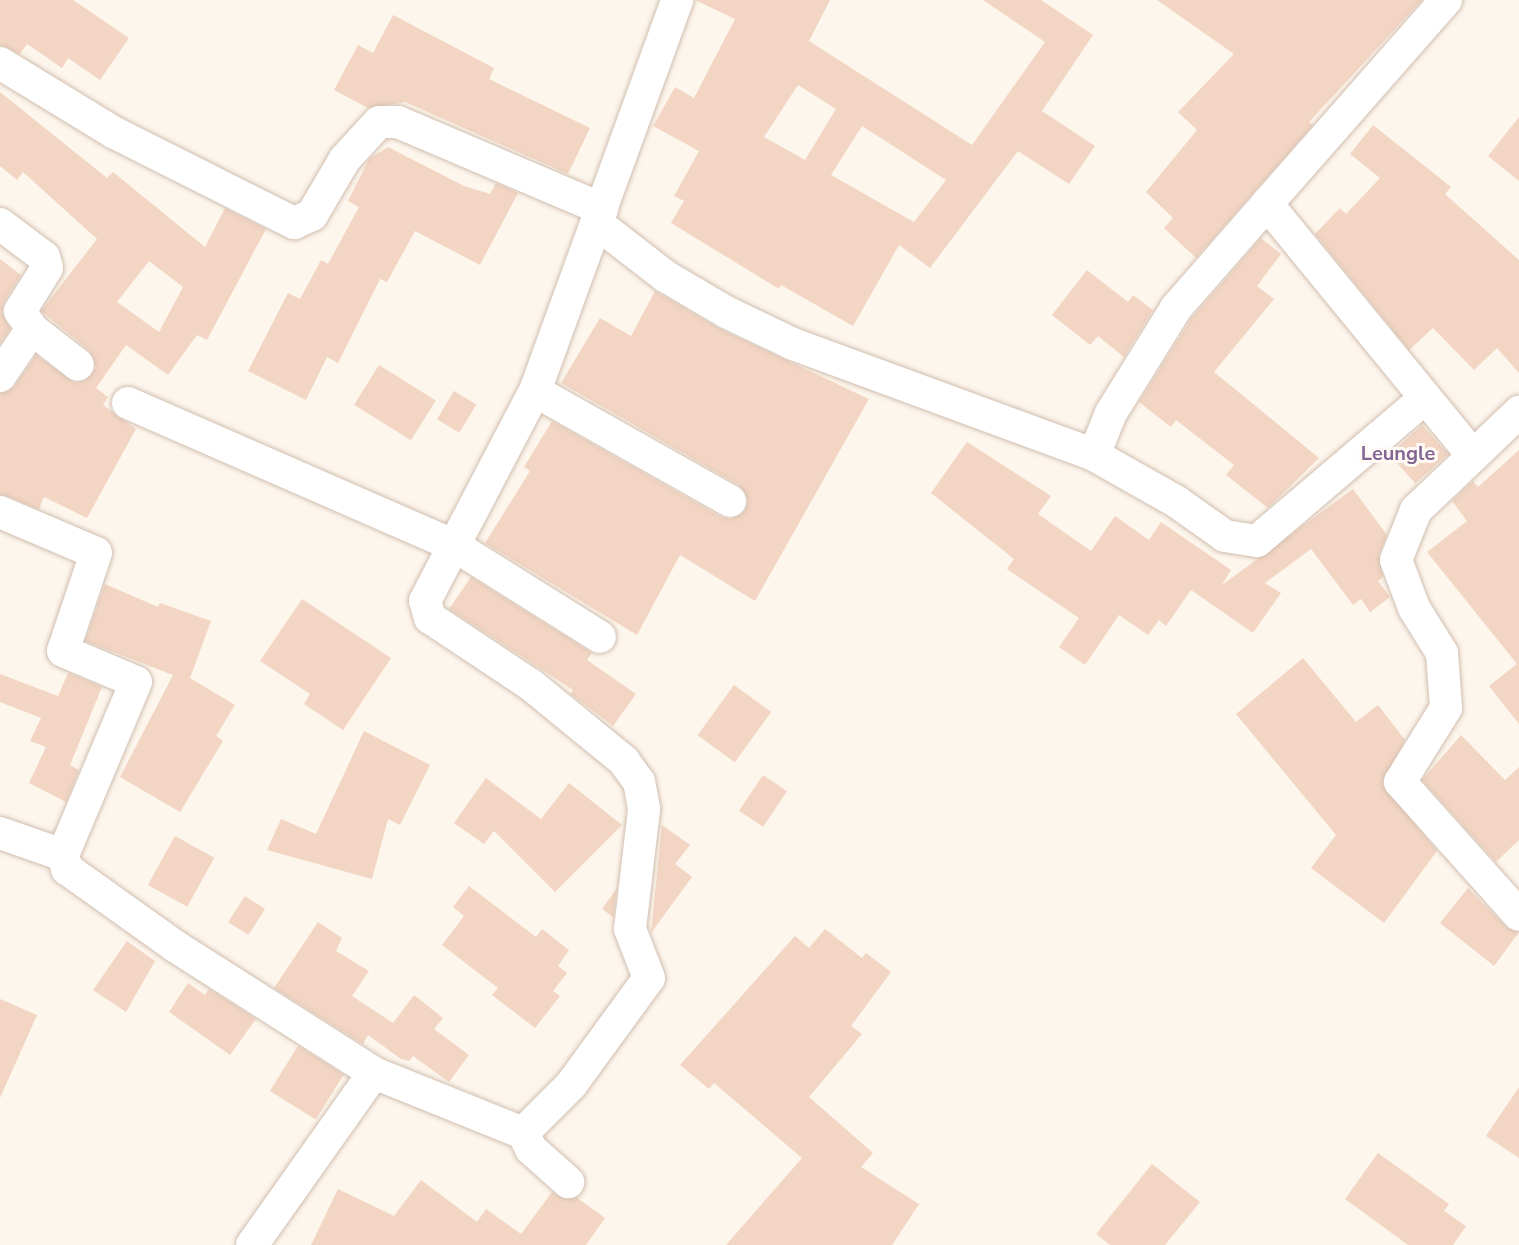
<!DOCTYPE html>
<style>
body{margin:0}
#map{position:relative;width:1519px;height:1245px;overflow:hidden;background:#fdf6ec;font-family:"Nunito Sans",sans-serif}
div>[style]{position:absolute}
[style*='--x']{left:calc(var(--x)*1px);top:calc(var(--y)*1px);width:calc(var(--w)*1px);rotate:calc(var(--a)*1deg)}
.building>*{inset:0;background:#f3d5c3;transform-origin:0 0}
.roads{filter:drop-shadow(0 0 2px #d1beb0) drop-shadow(0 0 2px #d1beb0)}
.street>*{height:32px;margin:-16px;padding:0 16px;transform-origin:16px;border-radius:16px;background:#fff}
span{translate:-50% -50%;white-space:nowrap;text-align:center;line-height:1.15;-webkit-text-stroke:6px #fffaf3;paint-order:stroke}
.quarter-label{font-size:20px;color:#846695;font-weight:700}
</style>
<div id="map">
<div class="building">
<div style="clip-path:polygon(0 0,73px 0,129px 38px,100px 80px,68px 58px,62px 68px,27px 44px,20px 54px,0 45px)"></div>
<div style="clip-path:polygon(evenodd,695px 0,830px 0,809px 41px,972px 145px,1045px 42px,983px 0,1041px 0,1093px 35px,1042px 111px,1095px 146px,1069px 184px,1018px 151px,930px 268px,899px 245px,853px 326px,781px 285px,779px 289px,671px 223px,684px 201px,674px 196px,699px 151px,653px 126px,675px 87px,694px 98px,735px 19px,695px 0,798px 85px,836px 109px,805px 160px,764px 137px,798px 85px,695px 0,862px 126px,946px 180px,914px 222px,831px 175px,862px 126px)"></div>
<div style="clip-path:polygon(1157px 0,1422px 0,1309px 122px,1313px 125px,1196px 258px,1164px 228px,1173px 218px,1146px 192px,1197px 130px,1178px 112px,1234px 54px)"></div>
<div style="clip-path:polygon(393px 15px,494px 68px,489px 79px,590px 128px,568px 174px,405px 102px,368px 108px,334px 90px,358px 45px,373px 53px)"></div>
<div style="clip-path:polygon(evenodd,0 92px,107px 178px,113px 172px,205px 247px,225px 208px,266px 229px,207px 340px,197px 335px,168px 375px,126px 345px,96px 388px,108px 397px,103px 405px,136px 429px,87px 518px,44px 497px,39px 509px,0 494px,0 394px,14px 387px,36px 355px,75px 383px,85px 381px,96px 368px,90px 351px,41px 311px,97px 239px,23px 172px,17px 180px,0 166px,0 92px,149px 261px,183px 287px,159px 332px,117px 302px,149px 261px)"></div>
<div style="clip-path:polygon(1519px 117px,1519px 181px,1488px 156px)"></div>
<div style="clip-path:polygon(1373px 125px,1451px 187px,1445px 194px,1519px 260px,1519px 373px,1497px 348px,1474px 370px,1433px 328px,1409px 350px,1315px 234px,1340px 208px,1346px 214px,1380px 178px,1350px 154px)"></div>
<div style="clip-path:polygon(388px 147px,464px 186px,490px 194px,496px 183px,518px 193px,480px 265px,415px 231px,387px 282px,380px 279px,338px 363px,327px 357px,306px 400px,248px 371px,288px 293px,300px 299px,321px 260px,328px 264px,359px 207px,348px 201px,369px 159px)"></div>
<div style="clip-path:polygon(1261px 238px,1281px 254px,1257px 286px,1274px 299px,1214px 372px,1319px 458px,1268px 508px,1226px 475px,1234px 465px,1176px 420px,1171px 427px,1139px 402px,1191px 319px)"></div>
<div style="clip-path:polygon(0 259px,21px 275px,4px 302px,2px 312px,10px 329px,0 344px)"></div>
<div style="clip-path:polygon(1087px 270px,1128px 302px,1133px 295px,1153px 310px,1124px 357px,1098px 336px,1090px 345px,1052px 315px)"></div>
<div style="clip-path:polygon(655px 291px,718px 328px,869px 399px,755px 601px,680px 555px,637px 635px,485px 543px,530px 471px,524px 467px,552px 421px,721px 517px,731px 519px,745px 510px,748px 500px,739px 485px,561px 383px,600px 318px,631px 336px)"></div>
<div style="left:379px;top:365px;width:67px;height:47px;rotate:32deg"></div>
<div style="left:454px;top:391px;width:26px;height:33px;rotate:31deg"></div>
<div style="left:1422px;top:425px;width:39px;height:44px;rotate:48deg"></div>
<div style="clip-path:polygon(967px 442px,1051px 496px,1038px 514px,1091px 551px,1115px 516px,1149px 540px,1161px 522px,1231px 570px,1222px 585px,1353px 489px,1387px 535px,1379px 554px,1383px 577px,1378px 581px,1390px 597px,1370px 612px,1361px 599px,1353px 605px,1311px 549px,1265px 583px,1281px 593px,1253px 633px,1191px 590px,1166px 626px,1159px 620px,1148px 635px,1119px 615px,1085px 665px,1059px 647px,1079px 618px,1007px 569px,1014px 559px,931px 493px)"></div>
<div style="clip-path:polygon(1519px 450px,1519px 724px,1489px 686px,1517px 664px,1427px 552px,1467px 521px,1452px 501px,1473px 481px,1478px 487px)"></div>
<div style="clip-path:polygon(471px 577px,592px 653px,587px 660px,636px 694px,613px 726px,571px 694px,573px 690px,449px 609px)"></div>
<div style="clip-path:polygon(105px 584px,158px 607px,160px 603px,211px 621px,190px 678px,235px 705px,216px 736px,223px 741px,180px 812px,120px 777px,173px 675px,85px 641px)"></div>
<div style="clip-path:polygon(302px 599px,391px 658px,343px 730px,304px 704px,310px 694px,260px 661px)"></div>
<div style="clip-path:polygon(1303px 658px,1356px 722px,1378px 705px,1405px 740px,1382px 784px,1437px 851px,1384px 923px,1311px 868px,1336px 835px,1236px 714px)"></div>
<div style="clip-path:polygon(68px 673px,102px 687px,70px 765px,79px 770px,66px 802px,29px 783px,46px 747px,30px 741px,41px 718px,0 702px,0 674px,58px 696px)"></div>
<div style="left:734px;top:685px;width:46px;height:62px;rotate:36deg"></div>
<div style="clip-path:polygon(364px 731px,430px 765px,400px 825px,388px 819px,372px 879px,267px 850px,281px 819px,316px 834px)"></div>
<div style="clip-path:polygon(1461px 735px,1505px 780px,1519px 767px,1519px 840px,1496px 862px,1422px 780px)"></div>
<div style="left:763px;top:775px;width:29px;height:43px;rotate:34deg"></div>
<div style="clip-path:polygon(486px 778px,541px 819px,569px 783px,622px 825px,555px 892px,494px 831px,484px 844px,454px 823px)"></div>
<div style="clip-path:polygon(662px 825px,690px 845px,675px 864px,692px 877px,651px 933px)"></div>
<div style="left:175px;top:836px;width:45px;height:56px;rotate:29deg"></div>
<div style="clip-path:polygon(469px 886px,536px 937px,542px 929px,569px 950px,558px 966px,567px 973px,553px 991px,560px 996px,535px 1028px,492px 995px,498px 988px,442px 945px,464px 916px,453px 907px)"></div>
<div style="clip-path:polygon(617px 888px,613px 917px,602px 909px)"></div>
<div style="clip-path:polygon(1468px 888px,1506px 927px,1519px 932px,1494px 966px,1440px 923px)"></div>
<div style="left:245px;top:896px;width:24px;height:31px;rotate:33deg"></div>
<div style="clip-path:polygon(318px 922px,342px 938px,336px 951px,369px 971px,352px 996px,393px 1023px,414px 995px,443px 1018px,434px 1029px,469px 1055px,449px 1082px,413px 1056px,409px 1061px,401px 1059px,368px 1035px,363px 1044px,274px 988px)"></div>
<div style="clip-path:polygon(825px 929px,862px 958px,866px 953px,891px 972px,851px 1026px,862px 1034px,809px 1097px,873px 1153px,861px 1167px,919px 1204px,892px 1245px,726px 1245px,802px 1158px,714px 1083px,709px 1089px,680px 1065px,795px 936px,809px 948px)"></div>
<div style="clip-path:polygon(127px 941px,155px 961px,126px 1012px,93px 990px)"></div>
<div style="clip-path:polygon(188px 983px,205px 995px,209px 989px,256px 1019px,230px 1055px,169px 1012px)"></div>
<div style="clip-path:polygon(0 999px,37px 1015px,0 1098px)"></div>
<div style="left:298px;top:1046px;width:54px;height:53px;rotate:32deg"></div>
<div style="clip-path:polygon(1519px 1087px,1519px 1158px,1486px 1136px)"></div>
<div style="clip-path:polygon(1378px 1153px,1449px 1204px,1444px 1211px,1466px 1226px,1453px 1245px,1408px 1245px,1345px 1199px)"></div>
<div style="clip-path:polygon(1152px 1164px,1200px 1202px,1165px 1245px,1110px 1245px,1096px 1234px)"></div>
<div style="clip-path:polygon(421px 1180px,477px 1222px,486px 1209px,521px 1234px,552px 1192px,564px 1199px,576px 1197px,605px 1218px,586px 1245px,311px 1245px,338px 1189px,394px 1216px)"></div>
</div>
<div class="roads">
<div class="street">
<div style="--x:1446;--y:0;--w:271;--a:131.3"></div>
<div style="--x:1267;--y:204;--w:325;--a:50.7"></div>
<div style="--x:1473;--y:456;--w:79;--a:136.5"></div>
<div style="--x:1416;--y:510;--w:54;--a:111.8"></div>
<div style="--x:1396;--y:560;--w:51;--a:69.4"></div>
<div style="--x:1414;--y:608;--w:53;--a:58.1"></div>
<div style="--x:1442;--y:653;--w:55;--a:85.8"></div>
<div style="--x:1446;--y:708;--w:87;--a:121.9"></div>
<div style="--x:1400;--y:782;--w:178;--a:48.2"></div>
<div style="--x:0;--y:63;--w:132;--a:31.4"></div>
<div style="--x:113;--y:132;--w:203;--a:26.7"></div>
<div style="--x:294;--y:223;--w:20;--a:-24"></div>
<div style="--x:312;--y:215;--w:65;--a:-59.5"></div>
<div style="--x:345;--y:159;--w:50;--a:-47.4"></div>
<div style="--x:379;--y:122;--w:19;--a:0"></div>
<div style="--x:398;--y:122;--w:222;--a:23.1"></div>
<div style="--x:0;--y:224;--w:55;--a:36.9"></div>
<div style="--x:44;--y:257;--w:11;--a:75"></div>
<div style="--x:47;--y:268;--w:51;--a:122.1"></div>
<div style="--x:20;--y:311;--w:22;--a:56"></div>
<div style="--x:32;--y:329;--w:58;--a:38"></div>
<div style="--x:598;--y:224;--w:85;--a:37.8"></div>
<div style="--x:665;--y:276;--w:71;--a:30.5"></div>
<div style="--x:726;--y:312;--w:74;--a:25.5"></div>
<div style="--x:793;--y:344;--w:321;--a:20.2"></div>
<div style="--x:1094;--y:455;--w:95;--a:29.5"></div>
<div style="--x:1177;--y:502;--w:59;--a:35.3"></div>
<div style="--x:1225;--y:536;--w:32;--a:9"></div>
<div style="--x:1257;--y:541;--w:219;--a:-40.4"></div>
<div style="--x:0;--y:376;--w:57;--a:-55.8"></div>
<div style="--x:535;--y:391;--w:224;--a:29.4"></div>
<div style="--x:128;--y:403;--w:357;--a:23.6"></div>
<div style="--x:455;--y:546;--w:171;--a:32.1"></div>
<div style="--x:1094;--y:455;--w:45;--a:-68"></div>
<div style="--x:1111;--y:413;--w:123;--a:-58.2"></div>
<div style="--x:1176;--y:308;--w:138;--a:-48.8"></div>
<div style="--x:1473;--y:456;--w:64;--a:-43.7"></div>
<div style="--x:0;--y:512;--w:104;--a:23.1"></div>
<div style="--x:96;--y:553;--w:103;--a:108.6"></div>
<div style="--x:63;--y:651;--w:79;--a:23"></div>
<div style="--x:136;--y:682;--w:188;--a:112.9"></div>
<div style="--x:63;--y:855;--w:15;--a:74"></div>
<div style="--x:67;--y:869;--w:133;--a:35.5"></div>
<div style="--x:175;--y:946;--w:236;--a:32.5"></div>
<div style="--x:374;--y:1073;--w:161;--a:21.9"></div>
<div style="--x:523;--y:1133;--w:68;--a:-45"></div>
<div style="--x:571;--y:1085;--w:132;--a:-53.9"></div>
<div style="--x:649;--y:978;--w:53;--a:-111.2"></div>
<div style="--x:630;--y:929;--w:121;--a:-83.3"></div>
<div style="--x:644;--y:809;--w:27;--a:-100"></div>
<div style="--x:639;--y:782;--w:26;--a:-126"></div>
<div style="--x:624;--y:761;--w:120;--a:-140.7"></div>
<div style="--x:531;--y:685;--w:121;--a:-146.4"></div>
<div style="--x:430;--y:618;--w:18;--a:-106"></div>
<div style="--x:425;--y:601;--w:237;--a:-62.4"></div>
<div style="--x:535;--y:391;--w:416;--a:-70"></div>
<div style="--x:0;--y:833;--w:67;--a:19.2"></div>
<div style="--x:523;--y:1133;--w:18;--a:63"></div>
<div style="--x:531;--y:1149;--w:50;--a:41.7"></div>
<div style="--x:252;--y:1245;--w:211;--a:-54.7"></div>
</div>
</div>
<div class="quarter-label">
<span style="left:1398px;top:453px">Leungle</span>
</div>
</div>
